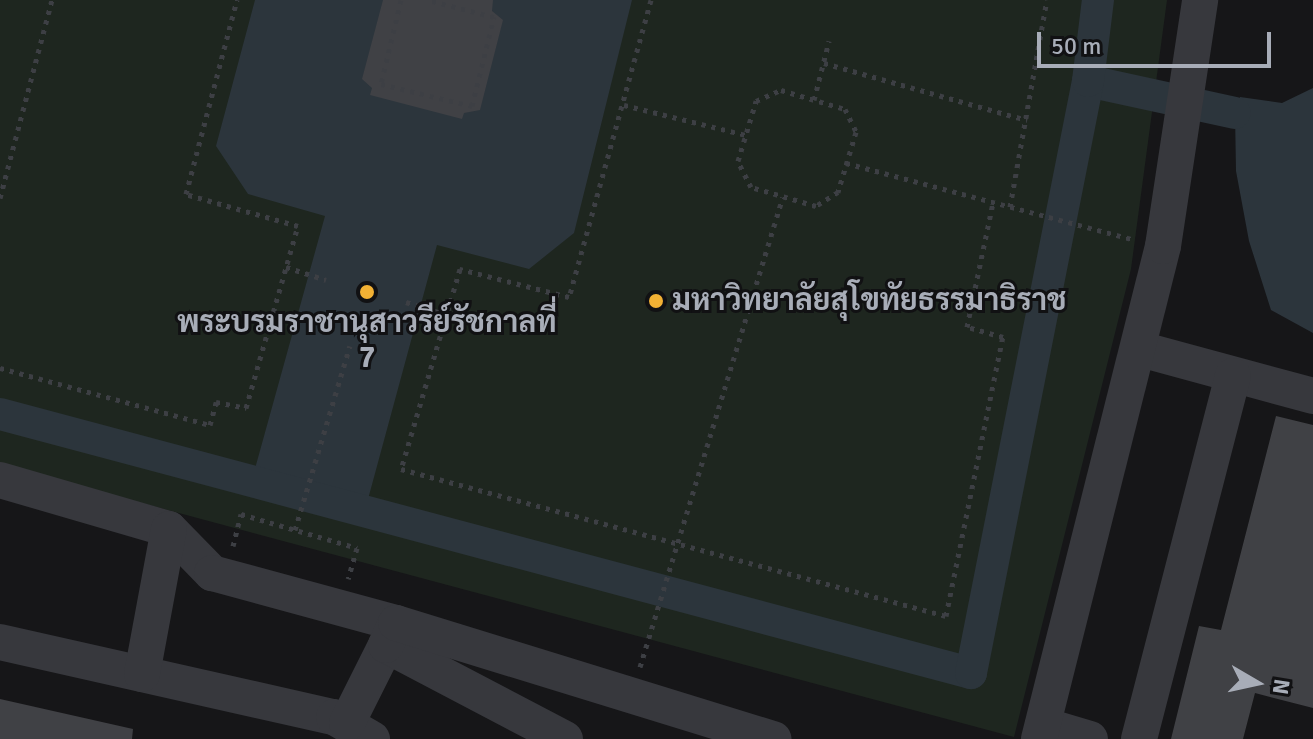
<!DOCTYPE html>
<meta charset="utf-8">
<style>
body{margin:0}
#map{position:relative;width:1313px;height:739px;overflow:hidden;background:#161618;font-family:Signika,Sarabun,sans-serif}
div>[style]{position:absolute}
[style*='--x']{left:calc(var(--x)*1px);top:calc(var(--y)*1px);width:calc(var(--w)*1px);rotate:calc(var(--a)*1deg)}
.green>*{inset:0;background:#1e261f}
.water>*{inset:0;background:#2c353c}
.canal>*{height:32px;margin:-16px;padding:0 16px;transform-origin:16px;border-radius:16px;background:#2c353c}
.building>*{inset:0;background:#404145}
.path>*{height:5px;margin-top:-2.5px;transform-origin:0;background:repeating-linear-gradient(90deg,#3d3f44 0 4px,transparent 0 10px)}
.minor>*{height:36px;margin:-18px;padding:0 18px;transform-origin:18px;border-radius:18px;background:#37383d}
.dots>*{width:22px;height:22px;translate:-50% -50%;box-sizing:border-box;border:4px solid #111113;border-radius:50%}
span{translate:-50% -50%;white-space:nowrap;text-align:center;line-height:1.15;-webkit-text-stroke:6px #111113;paint-order:stroke}
.poi-label{font-size:30px;color:#a8adb8;font-weight:700}
.left{translate:0 -50%;text-align:left}
.north{position:absolute;left:1217px;top:643px;width:80px;height:80px;-webkit-text-stroke:6px #111113;paint-order:stroke;rotate:99deg;font-size:22px;font-weight:700;line-height:32px;text-align:center;color:#a8adb8}
.north::after{content:'';display:block;margin:auto;width:28px;height:36px;background:#a8adb8;clip-path:polygon(50% 0,100% 100%,50% 72%,0 100%)}
.scale{position:absolute;left:1037px;top:32px;width:234px;height:36px;box-sizing:border-box;border:4px solid #a8adb8;border-top:0;padding-left:10px;font-size:24px;line-height:28px;white-space:nowrap;color:#a8adb8;-webkit-text-stroke:6px #111113;paint-order:stroke}
</style>
<div id="map">
<div class="green">
<div style="clip-path:polygon(0 0,1167px 0,1131px 269px,1014px 737px,0 465px)"></div>
</div>
<div class="water">
<div style="clip-path:polygon(255px 0,632px 0,574px 233px,529px 269px,437px 245px,364px 514px,251px 483px,325px 216px,248px 194px,216px 146px)"></div>
<div style="clip-path:polygon(1313px 88px,1313px 333px,1271px 310px,1249px 241px,1236px 171px,1235px 113px,1240px 97px,1282px 103px)"></div>
</div>
<div class="canal">
<div style="--x:1088;--y:81;--w:150;--a:12.3"></div>
<div style="--x:0;--y:414;--w:1005;--a:14.94"></div>
<div style="--x:971;--y:673;--w:603;--a:-78.82"></div>
<div style="--x:1088;--y:81;--w:82;--a:-83"></div>
</div>
<div class="building">
<div style="clip-path:polygon(383px 0,493px 0,492px 11px,503px 20px,480px 110px,464px 113px,462px 119px,370px 95px,372px 88px,362px 79px)"></div>
<div style="clip-path:polygon(1276px 416px,1313px 425px,1313px 708px,1255px 693px,1243px 739px,1171px 739px,1199px 626px,1221px 630px)"></div>
<div style="clip-path:polygon(0 699px,133px 729px,132px 739px,0 739px)"></div>
</div>
<div class="path">
<div style="--x:401;--y:0;--w:86;--a:103.4"></div>
<div style="--x:381;--y:84;--w:94;--a:13.6"></div>
<div style="--x:472;--y:106;--w:92;--a:-76.1"></div>
<div style="--x:494;--y:17;--w:68;--a:-165.6"></div>
<div style="--x:651;--y:0;--w:308;--a:105.4"></div>
<div style="--x:569;--y:297;--w:113;--a:-165.6"></div>
<div style="--x:460;--y:269;--w:209;--a:106.4"></div>
<div style="--x:401;--y:469;--w:564;--a:15.09"></div>
<div style="--x:946;--y:616;--w:285;--a:-78.5"></div>
<div style="--x:1003;--y:337;--w:37;--a:-164"></div>
<div style="--x:967;--y:327;--w:127;--a:-78.2"></div>
<div style="--x:824;--y:63;--w:211;--a:15.7"></div>
<div style="--x:781;--y:90;--w:67;--a:16.5"></div>
<div style="--x:845;--y:109;--w:25;--a:64"></div>
<div style="--x:856;--y:132;--w:63;--a:106.7"></div>
<div style="--x:838;--y:192;--w:26;--a:148"></div>
<div style="--x:816;--y:206;--w:68;--a:-163.7"></div>
<div style="--x:751;--y:187;--w:29;--a:-117"></div>
<div style="--x:738;--y:161;--w:63;--a:-73.3"></div>
<div style="--x:756;--y:101;--w:27;--a:-24"></div>
<div style="--x:814;--y:100;--w:61;--a:-75.7"></div>
<div style="--x:624;--y:105;--w:126;--a:13.8"></div>
<div style="--x:846;--y:163;--w:295;--a:14.9"></div>
<div style="--x:0;--y:198;--w:205;--a:-75.3"></div>
<div style="--x:1010;--y:207;--w:210;--a:-79.9"></div>
<div style="--x:286;--y:267;--w:42;--a:18"></div>
<div style="--x:406;--y:302;--w:43;--a:17.6"></div>
<div style="--x:0;--y:368;--w:218;--a:15.2"></div>
<div style="--x:210;--y:425;--w:24;--a:-75"></div>
<div style="--x:216;--y:402;--w:31;--a:11"></div>
<div style="--x:246;--y:408;--w:189;--a:-74.1"></div>
<div style="--x:298;--y:226;--w:116;--a:-164.1"></div>
<div style="--x:186;--y:194;--w:201;--a:-75.3"></div>
<div style="--x:295;--y:530;--w:192;--a:-73.4"></div>
<div style="--x:233;--y:546;--w:33;--a:-76"></div>
<div style="--x:241;--y:514;--w:121;--a:16.3"></div>
<div style="--x:357;--y:548;--w:32;--a:106"></div>
<div style="--x:640;--y:667;--w:491;--a:-73.1"></div>
</div>
<div class="minor">
<div style="--x:1140;--y:349;--w:179;--a:15.2"></div>
<div style="--x:0;--y:480;--w:176;--a:16.2"></div>
<div style="--x:169;--y:529;--w:62;--a:45.7"></div>
<div style="--x:212;--y:573;--w:191;--a:15.2"></div>
<div style="--x:0;--y:642;--w:342;--a:12.7"></div>
<div style="--x:334;--y:717;--w:44;--a:30.1"></div>
<div style="--x:142;--y:674;--w:147;--a:-79.5"></div>
<div style="--x:347;--y:723;--w:87;--a:-63.4"></div>
<div style="--x:1043;--y:725;--w:49;--a:16.6"></div>
<div style="--x:565;--y:739;--w:202;--a:-152.3"></div>
<div style="--x:386;--y:645;--w:24;--a:-66"></div>
<div style="--x:396;--y:623;--w:395;--a:17.1"></div>
<div style="--x:1039;--y:739;--w:508;--a:-75.88"></div>
<div style="--x:1163;--y:246;--w:249;--a:-81.4"></div>
<div style="--x:1139;--y:739;--w:375;--a:-75.5"></div>
</div>
<div class="dots">
<div style="left:367px;top:292px;background:#f2b134"></div>
<div style="left:656px;top:301px;background:#f2b134"></div>
</div>
<div class="poi-label">
<span class="left" style="left:672px;top:301px">มหาวิทยาลัยสุโขทัยธรรมาธิราช</span>
<span style="left:367px;top:340px">พระบรมราชานุสาวรีย์รัชกาลที่<br>7</span>
</div>
<div class="north">N</div>
<div class="scale">50 m</div>
</div>
